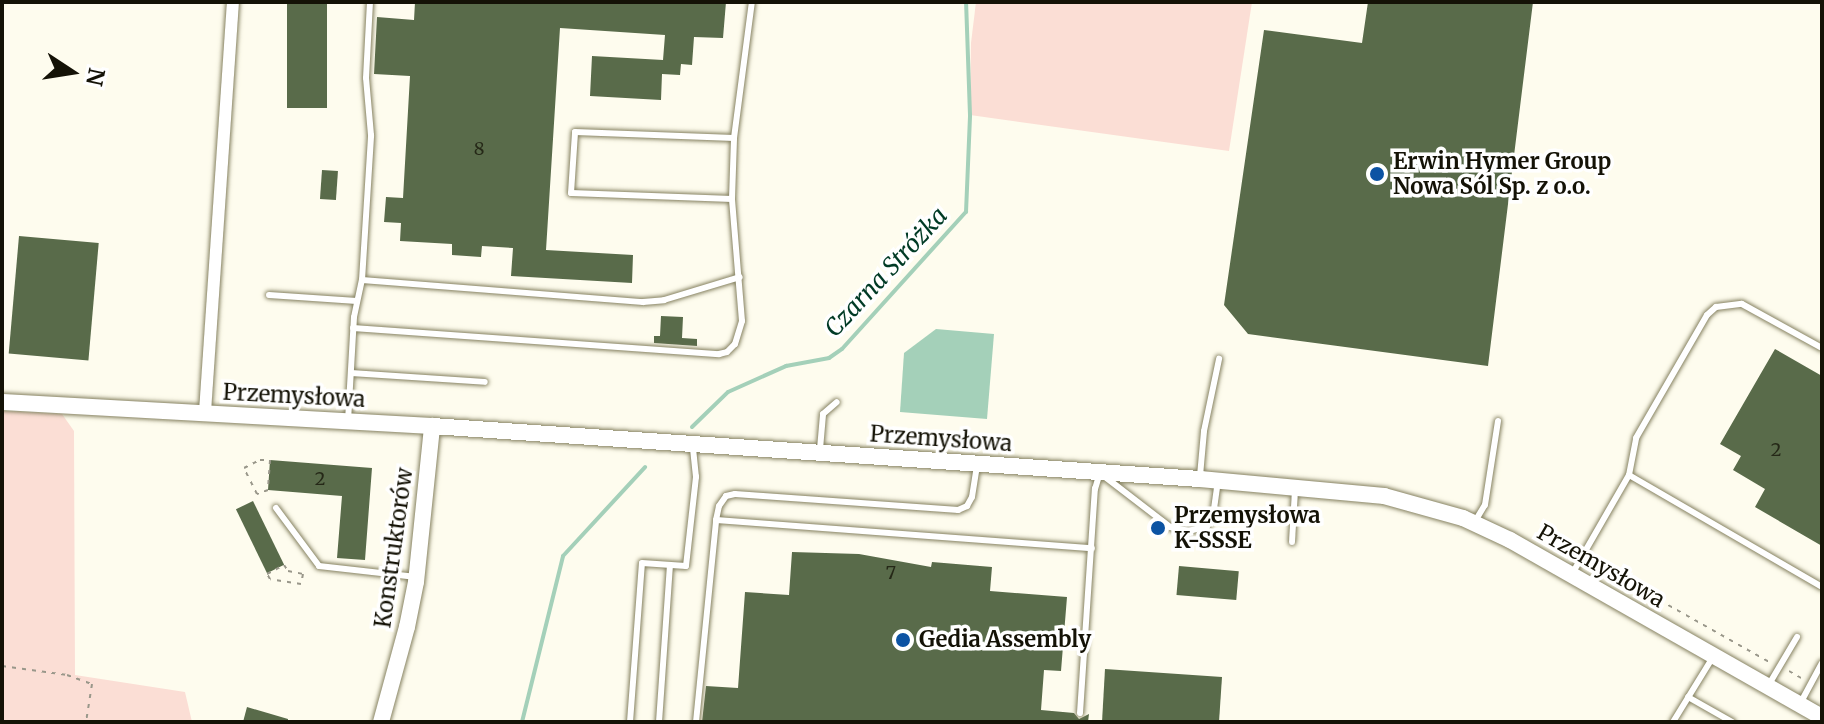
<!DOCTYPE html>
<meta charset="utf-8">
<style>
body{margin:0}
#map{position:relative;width:1824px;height:724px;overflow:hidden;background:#fefcee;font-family:Merriweather,serif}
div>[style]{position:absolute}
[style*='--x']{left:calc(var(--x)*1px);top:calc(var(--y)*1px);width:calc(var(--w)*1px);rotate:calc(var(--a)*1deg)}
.green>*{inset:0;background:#fbded5}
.water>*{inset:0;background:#a4d0b9}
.stream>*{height:4px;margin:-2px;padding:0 2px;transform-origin:2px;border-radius:2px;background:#a4d0b9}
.building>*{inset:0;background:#596b4a;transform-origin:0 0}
.path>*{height:2px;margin-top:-1px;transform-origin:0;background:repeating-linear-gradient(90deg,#99978a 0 4px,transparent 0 10px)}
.roads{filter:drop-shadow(0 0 2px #868261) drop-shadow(0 0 2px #868261)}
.lane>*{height:6px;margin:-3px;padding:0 3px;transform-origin:3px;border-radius:3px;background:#fff}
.street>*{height:12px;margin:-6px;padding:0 6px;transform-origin:6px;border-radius:6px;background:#fff}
.secondary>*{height:16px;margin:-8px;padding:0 8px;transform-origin:8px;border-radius:8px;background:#fff}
.dots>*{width:22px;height:22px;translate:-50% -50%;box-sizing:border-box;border:4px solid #fff;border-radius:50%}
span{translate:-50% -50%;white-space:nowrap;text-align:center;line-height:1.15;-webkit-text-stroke:7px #fff;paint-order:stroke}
.number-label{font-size:18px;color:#252817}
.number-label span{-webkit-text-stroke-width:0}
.poi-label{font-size:22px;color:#141206;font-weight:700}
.left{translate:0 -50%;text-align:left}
.street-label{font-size:22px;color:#141206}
.water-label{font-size:24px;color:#003a25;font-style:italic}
.frame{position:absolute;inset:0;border:4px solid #141206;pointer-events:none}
.north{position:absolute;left:32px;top:32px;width:80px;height:80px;-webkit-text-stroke:6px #fff;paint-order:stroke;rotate:102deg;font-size:22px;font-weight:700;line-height:32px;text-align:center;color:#141206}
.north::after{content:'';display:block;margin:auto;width:28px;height:36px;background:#141206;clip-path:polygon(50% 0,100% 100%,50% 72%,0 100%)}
</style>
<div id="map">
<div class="green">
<div style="clip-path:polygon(976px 2px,1252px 2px,1229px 151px,970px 115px,971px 43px)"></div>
<div style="clip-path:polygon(2px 411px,62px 414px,74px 431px,75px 675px,185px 692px,192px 722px,2px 722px)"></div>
</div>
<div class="water">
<div style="clip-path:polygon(936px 329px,994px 334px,987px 419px,900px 412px,904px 353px)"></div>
</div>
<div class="stream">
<div style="--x:692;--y:427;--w:50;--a:-44.2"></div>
<div style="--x:728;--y:392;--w:64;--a:-24.1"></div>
<div style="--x:786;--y:366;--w:44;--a:-10.5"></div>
<div style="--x:829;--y:358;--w:16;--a:-35"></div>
<div style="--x:842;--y:349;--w:185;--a:-47.9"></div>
<div style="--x:966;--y:212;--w:97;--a:-87.6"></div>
<div style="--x:970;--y:115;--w:113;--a:-92"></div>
<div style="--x:522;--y:722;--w:171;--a:-76.1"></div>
<div style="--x:563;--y:556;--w:121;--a:-47.3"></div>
</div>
<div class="building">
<div style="left:287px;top:2px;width:40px;height:106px"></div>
<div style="clip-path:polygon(415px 2px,726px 2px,723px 38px,694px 37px,692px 65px,681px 64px,680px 75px,662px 74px,661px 100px,590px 96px,592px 56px,663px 60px,665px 35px,560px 28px,546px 250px,633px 255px,632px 283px,511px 276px,513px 248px,482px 246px,481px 257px,452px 255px,452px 244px,400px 241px,401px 223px,384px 222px,386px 197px,403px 198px,410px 76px,374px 74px,377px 17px,414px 20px)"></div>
<div style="clip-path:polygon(1368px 2px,1533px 2px,1488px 366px,1248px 334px,1224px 305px,1264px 30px,1362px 43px)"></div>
<div style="left:322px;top:170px;width:16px;height:29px;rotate:4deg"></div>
<div style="left:19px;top:236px;width:80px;height:118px;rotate:5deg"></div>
<div style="clip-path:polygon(661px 316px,683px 317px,682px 338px,697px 339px,697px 346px,654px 343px,654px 336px,660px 336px)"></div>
<div style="clip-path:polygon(1775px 349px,1822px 376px,1822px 546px,1755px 507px,1765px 489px,1733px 470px,1741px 456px,1720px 444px)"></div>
<div style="clip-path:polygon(270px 460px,372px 468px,365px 560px,337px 558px,342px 496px,268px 490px)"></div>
<div style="left:253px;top:501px;width:71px;height:19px;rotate:64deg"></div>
<div style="clip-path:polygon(792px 552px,859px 554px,931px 567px,932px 562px,992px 567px,990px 591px,1067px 597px,1061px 671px,1044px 670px,1041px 710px,1074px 713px,1079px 719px,1089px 714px,1088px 722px,702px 722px,706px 686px,738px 688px,745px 592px,789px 595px)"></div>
<div style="left:1179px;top:566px;width:60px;height:29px;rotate:5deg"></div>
<div style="clip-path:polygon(1105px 669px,1222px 677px,1219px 722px,1102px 722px)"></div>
<div style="clip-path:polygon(247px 707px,288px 719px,288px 722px,243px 722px)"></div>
</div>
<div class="path">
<div style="--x:260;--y:460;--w:10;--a:0"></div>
<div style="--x:270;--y:460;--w:30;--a:94"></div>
<div style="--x:268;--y:490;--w:12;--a:160"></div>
<div style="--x:257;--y:494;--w:29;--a:-117"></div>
<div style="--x:244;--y:468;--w:18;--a:-27"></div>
<div style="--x:1590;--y:561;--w:206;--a:29.4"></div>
<div style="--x:284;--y:565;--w:7;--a:56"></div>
<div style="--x:288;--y:571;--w:15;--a:11"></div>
<div style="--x:303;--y:574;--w:10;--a:101"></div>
<div style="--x:301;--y:584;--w:31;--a:-171"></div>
<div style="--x:270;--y:579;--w:6;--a:-121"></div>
<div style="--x:267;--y:574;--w:19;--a:-28"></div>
<div style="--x:2;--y:666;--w:66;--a:7.9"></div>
<div style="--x:67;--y:675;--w:27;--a:20"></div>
<div style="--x:92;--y:684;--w:38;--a:99"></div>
<div style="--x:1789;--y:671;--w:14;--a:30"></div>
</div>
<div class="roads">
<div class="lane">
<div style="--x:732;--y:199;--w:161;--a:-177.9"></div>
<div style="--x:571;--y:193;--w:61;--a:-86.2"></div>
<div style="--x:575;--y:132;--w:159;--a:2.2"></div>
<div style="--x:362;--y:280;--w:282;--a:4.5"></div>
<div style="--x:643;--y:302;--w:21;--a:-5"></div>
<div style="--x:664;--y:300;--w:79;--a:-16.8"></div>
<div style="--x:269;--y:295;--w:88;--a:3.9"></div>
<div style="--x:353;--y:328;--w:367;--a:4.1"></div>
<div style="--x:719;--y:354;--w:8;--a:-14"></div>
<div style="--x:727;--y:352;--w:11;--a:-45"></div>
<div style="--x:735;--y:344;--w:24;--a:-73"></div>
<div style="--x:742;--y:321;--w:122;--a:-94.7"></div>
<div style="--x:732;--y:199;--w:61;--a:-88.1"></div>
<div style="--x:734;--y:138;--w:137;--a:-82.5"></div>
<div style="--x:351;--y:373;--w:134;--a:3.8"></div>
<div style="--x:348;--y:421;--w:104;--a:-86.7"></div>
<div style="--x:354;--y:317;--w:38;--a:-78"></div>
<div style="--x:362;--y:280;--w:145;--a:-86.4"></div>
<div style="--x:371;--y:135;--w:57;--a:-95"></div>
<div style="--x:366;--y:78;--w:76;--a:-87"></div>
<div style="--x:820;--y:449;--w:35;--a:-85"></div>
<div style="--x:823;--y:414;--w:18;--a:-41"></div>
<div style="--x:1629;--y:475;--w:223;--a:30.1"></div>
<div style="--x:1200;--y:476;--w:45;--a:-84.9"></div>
<div style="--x:1204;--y:431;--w:74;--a:-78.2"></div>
<div style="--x:276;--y:508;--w:72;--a:53.4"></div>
<div style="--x:319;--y:566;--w:98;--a:6.5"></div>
<div style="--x:716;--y:520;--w:377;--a:4.3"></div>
<div style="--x:1474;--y:523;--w:21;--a:-59"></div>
<div style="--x:1485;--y:505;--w:85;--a:-81.2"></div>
<div style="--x:1292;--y:542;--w:52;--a:-86.7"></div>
<div style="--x:1572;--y:574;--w:114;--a:-60.1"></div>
<div style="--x:1629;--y:475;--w:38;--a:-79"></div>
<div style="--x:1636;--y:438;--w:142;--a:-60"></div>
<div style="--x:1707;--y:315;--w:12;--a:-42"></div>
<div style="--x:1716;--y:307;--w:26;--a:-7"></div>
<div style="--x:1742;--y:304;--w:91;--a:28.8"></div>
<div style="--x:1768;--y:686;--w:57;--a:-59.4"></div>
<div style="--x:1688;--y:697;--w:51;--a:29.6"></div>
<div style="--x:1801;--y:702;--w:44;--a:-61.7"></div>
<div style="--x:1080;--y:713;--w:225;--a:-86.2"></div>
<div style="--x:1095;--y:489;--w:17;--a:-73"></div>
<div style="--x:1100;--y:473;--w:88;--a:37.6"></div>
<div style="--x:1170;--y:527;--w:19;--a:12"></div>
<div style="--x:1189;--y:531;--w:19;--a:-16"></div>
<div style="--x:1207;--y:526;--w:12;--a:-59"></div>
<div style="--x:1213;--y:516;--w:35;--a:-82"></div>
<div style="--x:630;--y:722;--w:159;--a:-85.7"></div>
<div style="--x:642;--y:563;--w:44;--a:3.9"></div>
<div style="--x:686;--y:566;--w:90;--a:-83.6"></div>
<div style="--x:696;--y:477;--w:30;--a:-96"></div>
<div style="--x:659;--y:722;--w:157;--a:-86"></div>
<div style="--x:696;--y:722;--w:203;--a:-84.3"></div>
<div style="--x:716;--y:520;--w:14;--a:-78"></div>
<div style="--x:719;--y:506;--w:12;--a:-55"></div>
<div style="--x:726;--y:496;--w:9;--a:-13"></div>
<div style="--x:735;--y:494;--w:224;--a:4.1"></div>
<div style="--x:958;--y:510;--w:10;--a:-24"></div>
<div style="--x:967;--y:506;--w:10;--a:-61"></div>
<div style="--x:972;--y:497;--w:33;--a:-81"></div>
<div style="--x:1673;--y:722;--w:76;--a:-58.4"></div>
</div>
<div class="street">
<div style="--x:205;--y:412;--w:411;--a:-86.1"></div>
</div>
<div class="secondary">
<div style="--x:2;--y:402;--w:431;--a:3.2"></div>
<div style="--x:432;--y:426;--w:770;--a:3.95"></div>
<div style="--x:1200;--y:479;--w:185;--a:5.3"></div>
<div style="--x:1384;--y:496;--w:82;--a:15.6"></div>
<div style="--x:1463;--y:518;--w:52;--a:25.1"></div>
<div style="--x:1510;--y:540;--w:359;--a:29.6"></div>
<div style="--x:381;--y:722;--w:98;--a:-74.7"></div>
<div style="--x:407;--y:627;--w:46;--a:-78.7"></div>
<div style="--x:416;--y:582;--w:157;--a:-84.1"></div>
</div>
</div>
<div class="dots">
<div style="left:1377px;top:174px;background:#0c53a3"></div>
<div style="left:1158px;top:528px;background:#0c53a3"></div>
<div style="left:903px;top:640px;background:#0c53a3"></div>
</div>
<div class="number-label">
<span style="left:479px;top:149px">8</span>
<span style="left:1776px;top:450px">2</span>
<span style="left:320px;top:479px">2</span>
<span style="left:891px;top:573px">7</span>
</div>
<div class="poi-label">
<span class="left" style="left:1393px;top:174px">Erwin Hymer Group<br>Nowa Sól Sp. z o.o.</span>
<span class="left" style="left:1174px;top:528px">Przemysłowa<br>K-SSSE</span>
<span class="left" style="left:919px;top:640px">Gedia Assembly</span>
</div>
<div class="street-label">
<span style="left:294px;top:396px;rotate:3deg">Przemysłowa</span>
<span style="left:941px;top:439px;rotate:4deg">Przemysłowa</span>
<span style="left:394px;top:548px;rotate:-82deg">Konstruktorów</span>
<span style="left:1601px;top:566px;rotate:30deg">Przemysłowa</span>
</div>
<div class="water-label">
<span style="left:886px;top:272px;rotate:-47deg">Czarna Stróżka</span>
</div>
<div class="frame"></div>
<div class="north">N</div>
</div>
